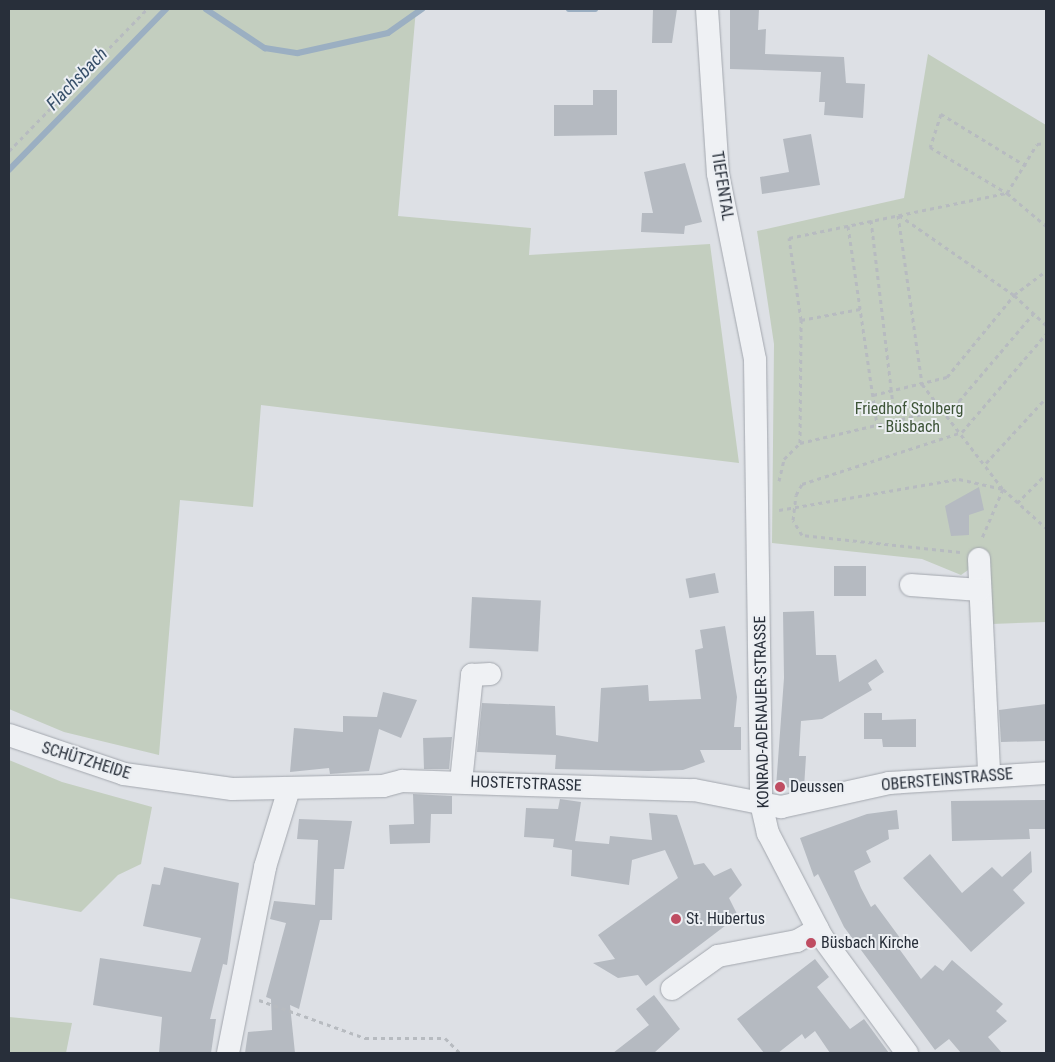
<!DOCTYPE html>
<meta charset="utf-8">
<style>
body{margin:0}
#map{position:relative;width:1055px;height:1062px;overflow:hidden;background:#dde0e5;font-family:"Roboto Condensed",sans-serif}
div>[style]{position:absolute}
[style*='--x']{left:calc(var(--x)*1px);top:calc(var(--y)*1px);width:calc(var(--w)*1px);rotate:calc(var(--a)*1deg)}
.green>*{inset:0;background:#c3cebf}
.stream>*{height:5.5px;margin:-2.75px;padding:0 2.75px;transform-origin:2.75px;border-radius:2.75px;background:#9bafc2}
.building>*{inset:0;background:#b5bac1;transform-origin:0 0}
.path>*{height:3px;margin-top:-1.5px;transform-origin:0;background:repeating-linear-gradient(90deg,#b7bbc0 0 4px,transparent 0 8px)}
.roads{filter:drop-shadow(0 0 1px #a3a7ae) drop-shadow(0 0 1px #a3a7ae)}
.minor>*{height:22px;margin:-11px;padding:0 11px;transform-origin:11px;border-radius:11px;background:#eff1f4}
.dots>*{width:14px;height:14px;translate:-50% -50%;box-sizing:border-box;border:2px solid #eceff3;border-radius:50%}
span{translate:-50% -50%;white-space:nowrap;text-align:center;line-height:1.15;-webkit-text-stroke:4px #eceff3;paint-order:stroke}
.street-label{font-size:16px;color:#282f3a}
.park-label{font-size:16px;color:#3d5437}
.poi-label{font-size:16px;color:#282f3a}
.left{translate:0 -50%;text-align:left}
.water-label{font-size:18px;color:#374f69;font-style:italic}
.frame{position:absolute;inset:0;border:10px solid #282f3a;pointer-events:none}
</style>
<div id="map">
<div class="green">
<div style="clip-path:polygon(9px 9px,416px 9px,398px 216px,531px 228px,529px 255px,710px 244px,739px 463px,261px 405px,253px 507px,180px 500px,159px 755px,64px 732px,9px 709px)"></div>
<div style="clip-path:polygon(928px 54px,1046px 125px,1046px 622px,992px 624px,971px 568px,961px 575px,922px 559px,772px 543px,774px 344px,757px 231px,904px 198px)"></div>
<div style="clip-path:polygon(9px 760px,62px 782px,152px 807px,141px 864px,118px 875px,81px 912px,9px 898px)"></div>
<div style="clip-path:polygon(9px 1017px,72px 1023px,66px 1053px,9px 1053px)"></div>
</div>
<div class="stream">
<div style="--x:206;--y:9;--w:71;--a:33.5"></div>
<div style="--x:265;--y:48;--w:33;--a:9"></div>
<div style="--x:298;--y:53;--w:92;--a:-12.5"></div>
<div style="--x:388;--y:33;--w:42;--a:-35.2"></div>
<div style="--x:569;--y:9;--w:26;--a:0"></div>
<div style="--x:9;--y:170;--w:225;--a:-45.7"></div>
</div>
<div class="building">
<div style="clip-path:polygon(653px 9px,677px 9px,672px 43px,652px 43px)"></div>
<div style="clip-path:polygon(730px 9px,759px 9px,758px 30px,766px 29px,765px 54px,844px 57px,846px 83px,865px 84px,863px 118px,824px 115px,825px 102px,819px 102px,821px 72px,730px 69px)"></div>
<div style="clip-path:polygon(593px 90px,617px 90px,617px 135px,554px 136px,554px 105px,593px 105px)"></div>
<div style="clip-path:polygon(811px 134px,820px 185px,762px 194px,760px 177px,789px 172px,783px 139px)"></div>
<div style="clip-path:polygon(685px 163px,702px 222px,685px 226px,684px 234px,641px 232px,642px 213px,653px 213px,644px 172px)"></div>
<div style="clip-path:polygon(979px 487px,984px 510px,969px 515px,969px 535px,951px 536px,945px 506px)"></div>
<div style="left:866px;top:566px;width:30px;height:32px;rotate:90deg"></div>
<div style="left:715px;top:573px;width:20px;height:30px;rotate:79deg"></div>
<div style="left:472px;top:597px;width:69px;height:51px;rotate:3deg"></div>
<div style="clip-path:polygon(814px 611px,816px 655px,836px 655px,839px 682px,876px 659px,884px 672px,868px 683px,872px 690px,822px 719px,801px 721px,799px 756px,806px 756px,804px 788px,776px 787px,784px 678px,783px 612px)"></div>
<div style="clip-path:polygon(725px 626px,737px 697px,734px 727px,741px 727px,741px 750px,700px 750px,705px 762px,683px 770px,648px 771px,555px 769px,556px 755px,477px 752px,482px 703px,555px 706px,556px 735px,598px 742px,601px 688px,648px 685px,649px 701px,701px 699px,695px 650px,703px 648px,700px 630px)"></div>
<div style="clip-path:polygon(383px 692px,417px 700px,401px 738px,379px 729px,369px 771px,330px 774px,329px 768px,290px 772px,294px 728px,343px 732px,343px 716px,377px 717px)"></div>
<div style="clip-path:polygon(1046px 704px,1046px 741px,1001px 742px,999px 710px)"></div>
<div style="clip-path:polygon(864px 713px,882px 713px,882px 720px,916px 719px,916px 747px,883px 747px,882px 739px,864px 739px)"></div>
<div style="clip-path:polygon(452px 737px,449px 769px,424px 769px,423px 738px)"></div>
<div style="clip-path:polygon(413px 794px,452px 796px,452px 814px,431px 814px,430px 843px,390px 844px,389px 825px,414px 824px)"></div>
<div style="clip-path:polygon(560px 799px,581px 802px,575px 841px,609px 844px,610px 836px,652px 840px,649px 813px,677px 815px,694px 865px,704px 863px,714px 876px,731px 868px,742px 885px,729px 898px,738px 916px,646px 986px,638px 975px,618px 978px,593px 963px,615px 959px,598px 935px,678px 878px,665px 850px,632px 860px,629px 885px,571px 876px,572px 850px,553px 847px,554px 839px,524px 837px,526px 808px,558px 809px)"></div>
<div style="clip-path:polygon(1046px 800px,1046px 829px,1029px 829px,1030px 839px,952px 841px,951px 801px)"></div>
<div style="clip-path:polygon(897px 810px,899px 829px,888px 830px,889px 839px,866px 851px,871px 862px,854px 871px,861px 888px,871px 907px,875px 904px,906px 946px,900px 950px,921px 979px,935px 965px,943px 971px,952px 960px,1003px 1004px,996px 1011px,1007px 1021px,988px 1037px,1002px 1053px,961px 1053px,949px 1039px,935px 1050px,844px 927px,818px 874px,814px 877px,800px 838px,867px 814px)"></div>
<div style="clip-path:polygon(299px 819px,352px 821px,344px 869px,334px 869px,332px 920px,320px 920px,299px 1009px,290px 1005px,295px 1053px,245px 1053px,248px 1032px,272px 1030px,271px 999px,266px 997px,286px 923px,270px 919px,274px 901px,315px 905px,318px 840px,297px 839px)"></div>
<div style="clip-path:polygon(1031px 851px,1032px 872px,1013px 890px,1025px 903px,971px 952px,903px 878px,930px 854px,962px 893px,992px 867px,1002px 877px)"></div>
<div style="clip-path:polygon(164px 867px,239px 883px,227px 965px,223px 964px,210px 1019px,216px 1019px,211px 1053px,159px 1053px,162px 1017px,93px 1005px,100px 958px,191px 972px,201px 938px,143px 926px,152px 884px,160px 885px)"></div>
<div style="clip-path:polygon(815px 959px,829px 977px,817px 987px,850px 1029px,864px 1019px,889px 1053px,830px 1053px,815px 1031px,805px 1039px,802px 1034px,778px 1053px,764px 1053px,737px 1019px)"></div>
<div style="clip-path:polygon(654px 995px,680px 1029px,654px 1053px,613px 1053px,649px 1025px,636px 1009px)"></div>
</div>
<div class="path">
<div style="--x:9;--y:151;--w:198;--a:-45.8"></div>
<div style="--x:1026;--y:166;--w:100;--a:-148.5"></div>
<div style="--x:941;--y:114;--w:35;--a:108"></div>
<div style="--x:930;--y:147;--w:90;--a:30.9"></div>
<div style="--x:1007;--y:193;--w:51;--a:40.2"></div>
<div style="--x:898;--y:215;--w:171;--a:81.9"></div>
<div style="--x:922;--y:384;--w:133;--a:52.4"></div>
<div style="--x:1003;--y:489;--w:58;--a:42.2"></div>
<div style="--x:899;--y:215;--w:140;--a:34.8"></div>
<div style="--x:1014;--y:295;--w:44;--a:43.2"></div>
<div style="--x:871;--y:220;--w:203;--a:83.2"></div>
<div style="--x:848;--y:226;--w:201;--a:81.7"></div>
<div style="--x:801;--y:320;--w:60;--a:-10.6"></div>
<div style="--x:873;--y:395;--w:76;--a:-13.7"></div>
<div style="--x:947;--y:377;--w:106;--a:-50.7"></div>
<div style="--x:1014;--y:295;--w:40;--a:-37"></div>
<div style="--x:800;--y:443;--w:123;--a:-89.5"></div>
<div style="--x:801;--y:320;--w:83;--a:-98.3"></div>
<div style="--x:789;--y:238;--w:223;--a:-11.7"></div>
<div style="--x:1007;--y:193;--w:57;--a:-58.5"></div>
<div style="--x:1037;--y:144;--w:9;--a:-6"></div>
<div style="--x:986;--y:463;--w:88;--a:-47.3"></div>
<div style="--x:779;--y:481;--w:23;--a:-77"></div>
<div style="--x:784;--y:459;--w:23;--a:-45"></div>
<div style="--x:800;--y:443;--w:148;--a:-13.3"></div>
<div style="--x:944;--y:409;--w:17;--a:-28"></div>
<div style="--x:959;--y:401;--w:114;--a:-49.6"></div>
<div style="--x:1017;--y:503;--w:41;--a:-45"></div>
<div style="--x:779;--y:510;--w:183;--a:-9.8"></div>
<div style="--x:959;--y:479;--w:45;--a:12.8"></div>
<div style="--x:1003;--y:489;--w:53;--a:113.2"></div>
<div style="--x:960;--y:552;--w:159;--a:-173.9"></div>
<div style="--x:802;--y:535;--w:17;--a:-121"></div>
<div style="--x:793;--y:520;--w:25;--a:-83"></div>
<div style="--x:796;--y:495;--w:13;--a:-61"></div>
<div style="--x:802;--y:484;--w:168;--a:-18"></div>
<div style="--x:962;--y:432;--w:129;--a:-49.4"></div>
<div style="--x:259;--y:1000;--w:113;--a:19.7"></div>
<div style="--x:365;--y:1038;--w:80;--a:0"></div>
<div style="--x:445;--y:1038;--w:21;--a:45"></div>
</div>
<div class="roads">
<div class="minor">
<div style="--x:707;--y:9;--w:165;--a:86.2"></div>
<div style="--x:718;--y:174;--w:190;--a:78.7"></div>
<div style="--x:755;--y:360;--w:443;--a:89.2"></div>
<div style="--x:761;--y:803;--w:31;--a:77"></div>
<div style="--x:768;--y:833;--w:117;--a:62.6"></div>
<div style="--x:822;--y:937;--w:144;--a:53.8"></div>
<div style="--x:979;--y:559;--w:214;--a:87.3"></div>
<div style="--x:911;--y:585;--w:69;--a:4.1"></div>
<div style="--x:9;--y:735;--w:121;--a:18.7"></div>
<div style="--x:124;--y:774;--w:109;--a:7.9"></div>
<div style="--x:232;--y:789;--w:151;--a:-1.1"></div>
<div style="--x:383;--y:786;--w:20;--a:-15"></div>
<div style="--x:402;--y:781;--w:292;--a:1.8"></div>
<div style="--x:694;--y:790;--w:89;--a:11.1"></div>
<div style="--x:781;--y:807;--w:111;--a:-12.5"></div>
<div style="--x:889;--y:783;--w:157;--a:-3.6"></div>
<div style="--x:461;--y:782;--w:108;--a:-84.1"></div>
<div style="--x:472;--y:675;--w:18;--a:-3"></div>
<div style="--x:672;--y:989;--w:57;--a:-35.7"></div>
<div style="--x:718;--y:956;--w:80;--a:-10.8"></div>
<div style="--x:797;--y:941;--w:24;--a:-30"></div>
<div style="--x:228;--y:1053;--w:190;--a:-78.7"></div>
<div style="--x:265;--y:867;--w:82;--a:-72.9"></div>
</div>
</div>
<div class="dots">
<div style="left:780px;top:787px;background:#bf4d62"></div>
<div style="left:676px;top:919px;background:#bf4d62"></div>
<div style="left:811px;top:943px;background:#bf4d62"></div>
</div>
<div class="street-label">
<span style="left:722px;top:186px;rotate:81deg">TIEFENTAL</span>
<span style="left:762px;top:712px;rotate:-91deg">KONRAD-ADENAUER-STRASSE</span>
<span style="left:86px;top:761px;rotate:17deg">SCHÜTZHEIDE</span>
<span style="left:947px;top:780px;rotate:-5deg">OBERSTEINSTRASSE</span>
<span style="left:526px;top:784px;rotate:2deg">HOSTETSTRASSE</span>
</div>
<div class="park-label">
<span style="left:909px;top:418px">Friedhof Stolberg<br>- Büsbach</span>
</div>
<div class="poi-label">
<span class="left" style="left:790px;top:787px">Deussen</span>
<span class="left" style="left:686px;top:919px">St. Hubertus</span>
<span class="left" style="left:821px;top:943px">Büsbach Kirche</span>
</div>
<div class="water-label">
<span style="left:77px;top:79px;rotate:-46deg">Flachsbach</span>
</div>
<div class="frame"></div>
</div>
